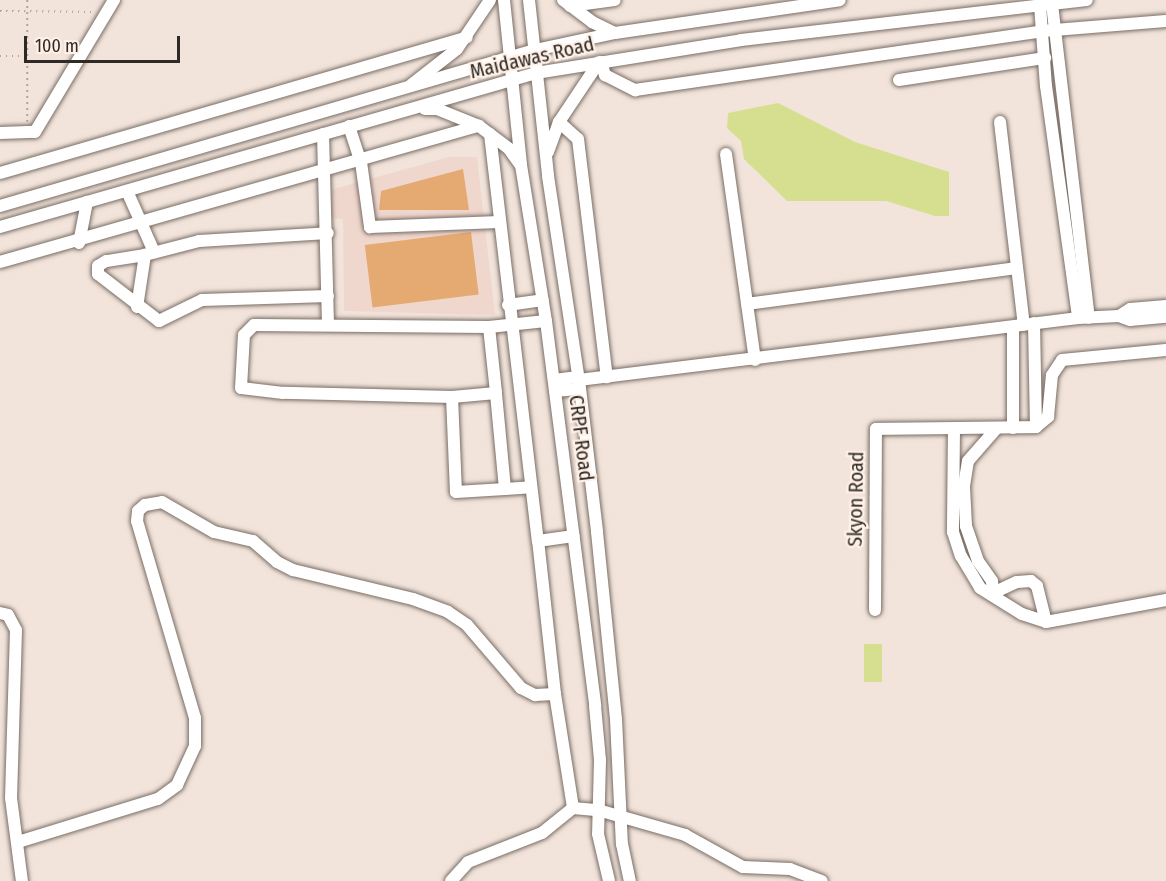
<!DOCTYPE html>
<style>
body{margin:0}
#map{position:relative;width:1166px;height:881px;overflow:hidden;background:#f2e4db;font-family:"Fira Sans Condensed",sans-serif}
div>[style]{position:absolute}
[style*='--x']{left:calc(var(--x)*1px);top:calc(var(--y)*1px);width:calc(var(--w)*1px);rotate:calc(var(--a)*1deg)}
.commercial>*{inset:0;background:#f0d7ce}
.green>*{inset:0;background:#d6df90;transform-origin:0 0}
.building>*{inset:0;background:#e5aa71;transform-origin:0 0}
.path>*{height:1.5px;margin-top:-0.75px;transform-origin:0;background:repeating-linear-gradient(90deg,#afa59d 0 1.5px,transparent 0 6px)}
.roads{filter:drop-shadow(0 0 2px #796d65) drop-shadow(0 0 2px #796d65)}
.minor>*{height:12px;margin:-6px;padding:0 6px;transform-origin:6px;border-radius:6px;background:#fff}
span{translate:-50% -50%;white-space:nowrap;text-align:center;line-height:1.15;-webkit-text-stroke:4.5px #fff1e8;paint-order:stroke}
.street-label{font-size:20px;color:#2f2a26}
.scale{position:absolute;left:24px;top:36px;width:156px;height:27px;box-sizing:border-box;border:3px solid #2f2a26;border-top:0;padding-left:8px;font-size:18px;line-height:21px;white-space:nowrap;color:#2f2a26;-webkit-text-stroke:4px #fff1e8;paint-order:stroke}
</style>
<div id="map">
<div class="commercial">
<div style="clip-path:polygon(449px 157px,477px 157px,495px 315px,344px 311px,343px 219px,331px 218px,330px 190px)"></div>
</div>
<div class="green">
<div style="clip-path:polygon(778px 103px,855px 142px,949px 172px,949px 216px,935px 216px,886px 201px,787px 201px,744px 159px,741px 141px,727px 128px,728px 113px)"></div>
<div style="left:864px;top:644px;width:18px;height:38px"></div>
</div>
<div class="building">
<div style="clip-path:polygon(463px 169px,469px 210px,379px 210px,381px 191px)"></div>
<div style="left:471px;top:232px;width:63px;height:107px;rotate:83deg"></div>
</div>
<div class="path">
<div style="--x:0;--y:11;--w:92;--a:0.6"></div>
<div style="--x:0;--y:56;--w:26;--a:0"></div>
<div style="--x:27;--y:122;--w:122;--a:-90"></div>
</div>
<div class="roads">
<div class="minor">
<div style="--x:504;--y:0;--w:166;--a:84.1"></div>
<div style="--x:521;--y:165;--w:158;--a:80.9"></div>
<div style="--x:546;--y:321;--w:388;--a:82.7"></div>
<div style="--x:595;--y:706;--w:54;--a:84.7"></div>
<div style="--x:600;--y:760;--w:74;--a:91.5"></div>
<div style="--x:598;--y:834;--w:48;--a:76.8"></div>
<div style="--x:529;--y:0;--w:177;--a:83.8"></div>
<div style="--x:548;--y:176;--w:206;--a:81.4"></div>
<div style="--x:579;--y:380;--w:153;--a:83.2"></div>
<div style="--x:597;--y:532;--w:188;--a:84.2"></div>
<div style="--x:616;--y:719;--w:125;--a:87.3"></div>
<div style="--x:622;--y:844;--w:38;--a:78"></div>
<div style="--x:563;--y:0;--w:36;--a:37"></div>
<div style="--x:592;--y:22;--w:25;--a:26"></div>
<div style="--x:1052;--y:4;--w:316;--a:83.3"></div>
<div style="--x:1040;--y:5;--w:81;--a:85.8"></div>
<div style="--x:1046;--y:86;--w:234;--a:82.1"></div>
<div style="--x:570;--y:6;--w:45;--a:-7.6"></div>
<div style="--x:601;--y:62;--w:14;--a:73"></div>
<div style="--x:605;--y:75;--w:34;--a:27"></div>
<div style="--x:635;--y:90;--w:411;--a:-8.2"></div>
<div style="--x:1042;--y:31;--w:124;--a:-4.6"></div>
<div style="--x:899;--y:80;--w:148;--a:-8.6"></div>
<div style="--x:411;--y:85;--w:58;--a:-38"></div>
<div style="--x:457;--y:49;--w:59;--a:-56"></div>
<div style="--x:425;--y:109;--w:12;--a:0"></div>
<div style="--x:437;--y:109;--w:45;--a:22"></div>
<div style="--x:479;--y:126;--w:38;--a:37"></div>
<div style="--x:509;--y:149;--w:19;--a:54"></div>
<div style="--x:559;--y:122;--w:25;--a:42"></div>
<div style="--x:578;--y:139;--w:240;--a:83.1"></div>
<div style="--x:1000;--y:122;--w:204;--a:83.3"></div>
<div style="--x:349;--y:126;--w:38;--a:72"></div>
<div style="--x:361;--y:162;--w:66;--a:82.1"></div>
<div style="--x:370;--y:227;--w:129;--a:-2.2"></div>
<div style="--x:0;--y:133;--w:35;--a:-2"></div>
<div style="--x:35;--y:132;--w:154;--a:-59.1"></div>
<div style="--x:323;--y:134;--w:191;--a:88.5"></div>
<div style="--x:490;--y:134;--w:410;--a:83.3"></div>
<div style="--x:548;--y:152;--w:32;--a:-70"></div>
<div style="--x:559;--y:122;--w:72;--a:-56.3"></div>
<div style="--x:726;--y:154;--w:208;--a:82"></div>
<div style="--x:0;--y:173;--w:486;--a:-16.2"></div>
<div style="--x:127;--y:191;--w:67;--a:66.1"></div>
<div style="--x:0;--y:206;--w:557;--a:-16.26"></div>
<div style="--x:535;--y:50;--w:82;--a:-12"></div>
<div style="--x:615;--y:33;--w:227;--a:-8.3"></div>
<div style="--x:0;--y:227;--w:558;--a:-16.03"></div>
<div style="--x:536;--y:73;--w:208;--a:-9.1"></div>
<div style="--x:741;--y:40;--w:348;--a:-6.6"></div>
<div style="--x:79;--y:243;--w:42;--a:-79"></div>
<div style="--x:145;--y:255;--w:39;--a:171"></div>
<div style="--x:106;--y:261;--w:9;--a:148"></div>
<div style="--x:98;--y:266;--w:8;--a:90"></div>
<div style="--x:98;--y:274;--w:77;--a:37.6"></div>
<div style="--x:159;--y:321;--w:48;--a:-26"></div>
<div style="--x:202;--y:300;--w:126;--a:-1.8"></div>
<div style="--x:0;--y:262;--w:498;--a:-15.9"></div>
<div style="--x:747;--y:304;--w:272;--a:-7.6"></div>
<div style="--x:508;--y:305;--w:35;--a:-8"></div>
<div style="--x:137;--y:307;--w:53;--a:-81.3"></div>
<div style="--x:145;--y:255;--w:56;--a:-14.5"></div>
<div style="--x:199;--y:241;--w:129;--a:-3.5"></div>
<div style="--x:1119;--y:316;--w:13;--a:-32"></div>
<div style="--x:1130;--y:309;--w:36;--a:-5"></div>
<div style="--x:489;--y:327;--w:66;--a:83.9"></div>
<div style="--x:496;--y:393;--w:44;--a:174.8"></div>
<div style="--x:452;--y:397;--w:169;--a:-178.6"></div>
<div style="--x:283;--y:393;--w:42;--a:-173.2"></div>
<div style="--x:241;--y:388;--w:53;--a:-86.8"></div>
<div style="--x:244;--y:335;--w:14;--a:-45"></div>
<div style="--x:254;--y:325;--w:235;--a:0.5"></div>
<div style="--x:489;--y:327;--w:57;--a:-6"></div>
<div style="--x:1013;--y:327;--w:101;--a:90"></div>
<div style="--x:554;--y:380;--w:24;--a:-7"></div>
<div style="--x:579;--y:380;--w:503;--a:-7.08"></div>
<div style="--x:1078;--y:318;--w:41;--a:-2.8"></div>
<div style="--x:1119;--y:316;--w:12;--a:20"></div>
<div style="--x:1130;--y:320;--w:36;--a:-5"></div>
<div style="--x:555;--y:391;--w:25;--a:-5"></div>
<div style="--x:452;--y:397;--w:95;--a:87.6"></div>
<div style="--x:456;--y:492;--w:49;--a:-3.5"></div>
<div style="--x:505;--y:489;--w:96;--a:-95.4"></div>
<div style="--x:1036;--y:427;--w:16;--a:-40"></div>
<div style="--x:1048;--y:417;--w:42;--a:-84.6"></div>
<div style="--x:1052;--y:375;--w:18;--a:-56"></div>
<div style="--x:1062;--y:360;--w:104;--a:-5.5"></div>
<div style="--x:954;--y:429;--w:103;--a:90.6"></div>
<div style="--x:953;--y:532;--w:25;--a:72"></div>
<div style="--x:961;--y:556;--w:37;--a:59"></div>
<div style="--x:980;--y:588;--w:49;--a:31.8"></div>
<div style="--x:1022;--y:614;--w:25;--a:18"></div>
<div style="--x:1046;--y:622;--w:122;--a:-10.4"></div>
<div style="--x:505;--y:489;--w:26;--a:-4"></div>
<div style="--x:993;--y:593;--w:12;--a:-95"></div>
<div style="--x:992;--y:581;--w:24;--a:-125"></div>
<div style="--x:978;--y:561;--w:37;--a:-109"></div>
<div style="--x:966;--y:526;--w:40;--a:-92.9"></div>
<div style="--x:964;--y:486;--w:25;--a:-81"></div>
<div style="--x:968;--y:461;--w:43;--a:-48.8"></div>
<div style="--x:993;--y:593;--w:26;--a:-25"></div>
<div style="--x:1017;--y:582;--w:14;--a:-4"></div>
<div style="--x:1031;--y:581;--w:8;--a:40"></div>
<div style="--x:1037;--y:586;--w:37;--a:76"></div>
<div style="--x:875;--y:610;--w:181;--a:-89.7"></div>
<div style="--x:876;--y:429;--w:160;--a:-0.7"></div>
<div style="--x:1036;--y:427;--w:104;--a:-91.1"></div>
<div style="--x:0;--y:613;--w:8;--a:14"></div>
<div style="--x:8;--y:615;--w:17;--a:62"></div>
<div style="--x:16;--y:630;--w:168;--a:91.7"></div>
<div style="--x:11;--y:798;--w:84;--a:82.5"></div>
<div style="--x:555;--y:694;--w:115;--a:81"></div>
<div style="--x:18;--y:842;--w:146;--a:-17.1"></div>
<div style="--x:158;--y:799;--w:24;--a:-36"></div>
<div style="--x:177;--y:785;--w:43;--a:-65.2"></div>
<div style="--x:195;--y:746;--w:28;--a:-90"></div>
<div style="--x:195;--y:718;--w:205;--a:-106.4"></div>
<div style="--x:137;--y:521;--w:10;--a:-84"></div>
<div style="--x:138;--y:511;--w:9;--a:-41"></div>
<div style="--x:145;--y:505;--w:17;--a:-10"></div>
<div style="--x:162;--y:502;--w:60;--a:30"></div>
<div style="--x:214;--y:532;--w:40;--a:13"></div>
<div style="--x:253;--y:541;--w:32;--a:41"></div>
<div style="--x:277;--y:562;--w:18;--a:27"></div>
<div style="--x:293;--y:570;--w:123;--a:13.6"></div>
<div style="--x:413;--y:599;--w:37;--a:20"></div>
<div style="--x:448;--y:612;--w:23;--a:34"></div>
<div style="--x:467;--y:625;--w:83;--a:49.4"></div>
<div style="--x:521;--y:688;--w:16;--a:27"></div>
<div style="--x:535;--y:695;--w:20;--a:-3"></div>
<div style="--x:555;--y:694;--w:154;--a:-96.3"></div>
<div style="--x:538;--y:541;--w:36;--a:-8"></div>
<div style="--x:451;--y:881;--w:25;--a:-48"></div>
<div style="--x:468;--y:862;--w:79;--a:-21.4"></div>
<div style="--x:542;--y:833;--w:40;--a:-39"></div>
<div style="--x:573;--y:808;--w:25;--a:5"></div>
<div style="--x:598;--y:810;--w:91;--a:16"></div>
<div style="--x:685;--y:835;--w:66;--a:28.9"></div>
<div style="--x:743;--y:867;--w:47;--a:2.4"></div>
<div style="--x:790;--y:869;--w:34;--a:21"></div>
</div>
</div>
<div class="street-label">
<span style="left:532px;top:58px;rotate:-13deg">Maidawas Road</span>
<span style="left:581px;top:438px;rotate:83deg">CRPF Road</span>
<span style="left:856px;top:499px;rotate:-89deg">Skyon Road</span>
</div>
<div class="scale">100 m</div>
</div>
